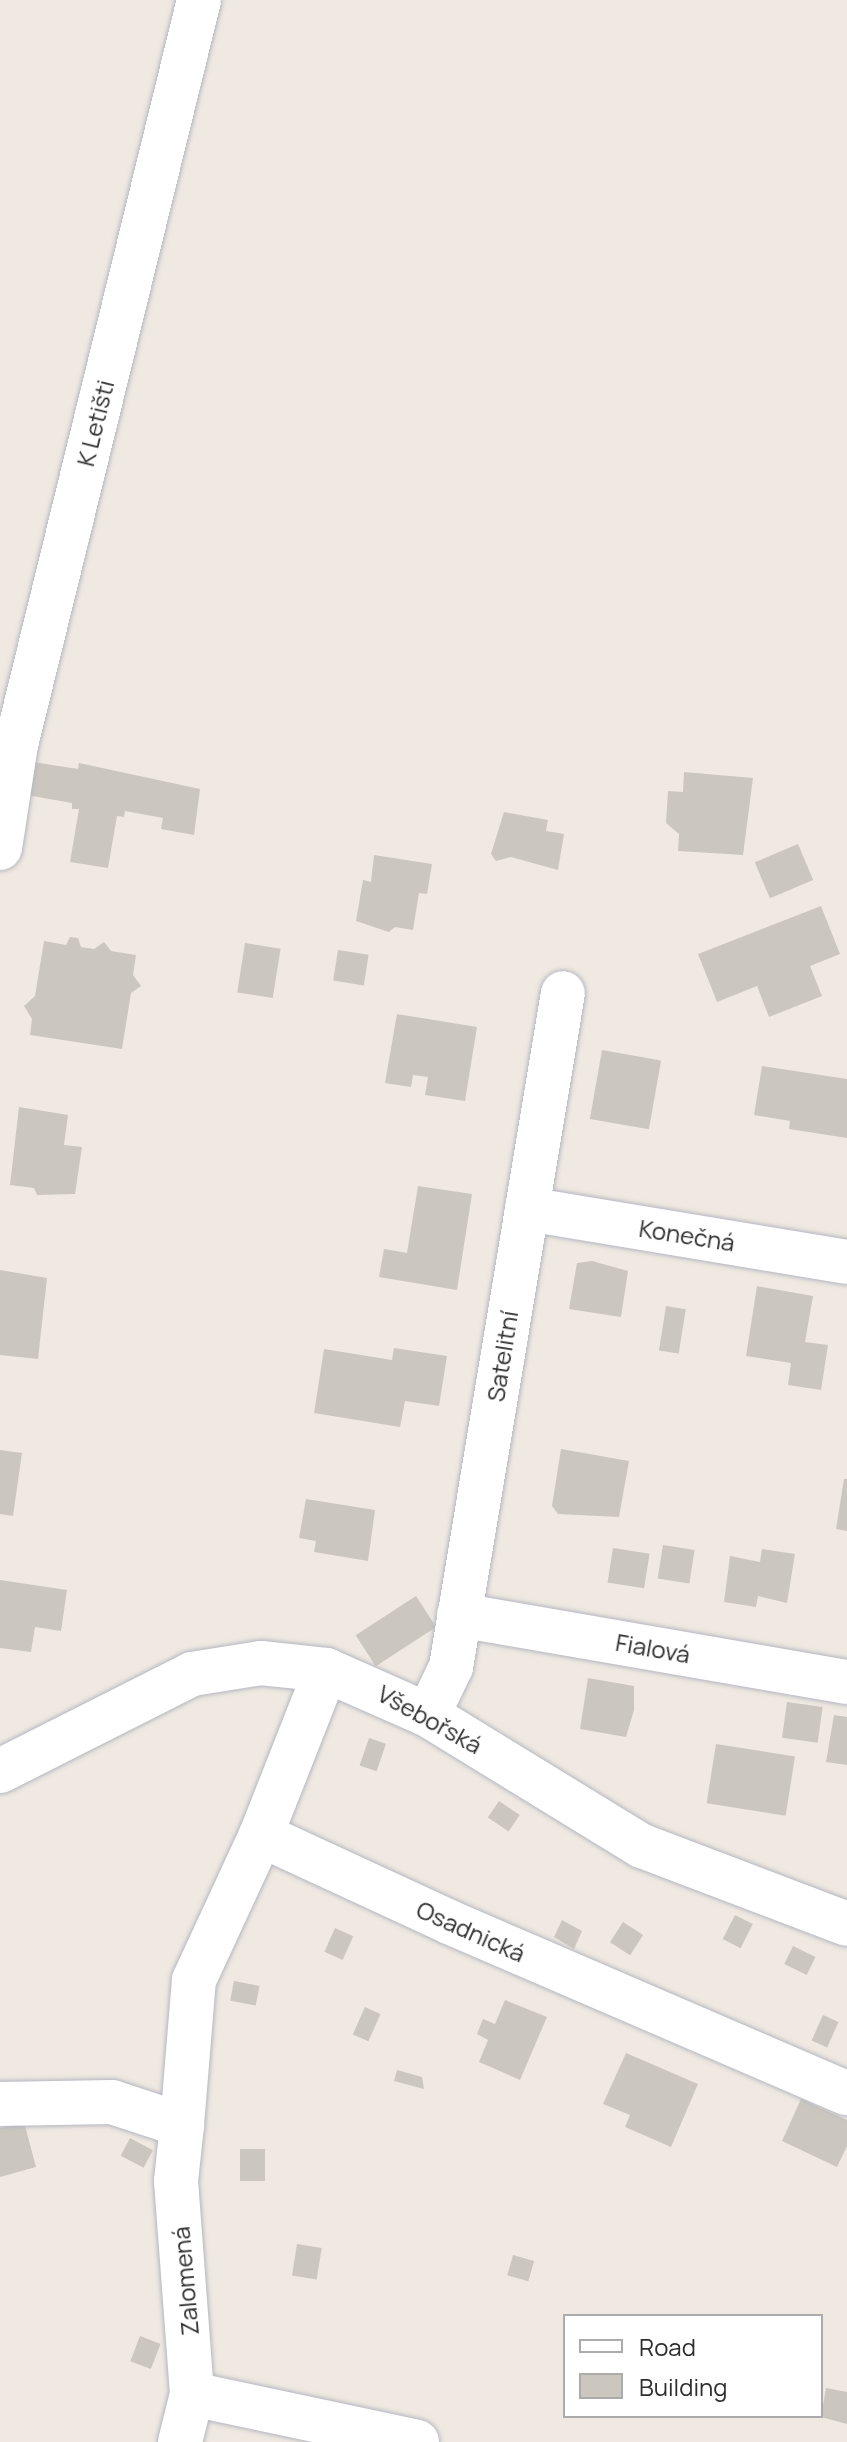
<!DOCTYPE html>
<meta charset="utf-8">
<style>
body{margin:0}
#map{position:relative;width:847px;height:2442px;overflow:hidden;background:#efe9e1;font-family:Manrope,sans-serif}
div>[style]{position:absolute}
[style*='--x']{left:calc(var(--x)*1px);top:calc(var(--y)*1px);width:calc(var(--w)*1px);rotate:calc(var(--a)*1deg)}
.building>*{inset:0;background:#cbc7bf;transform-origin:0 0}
.roads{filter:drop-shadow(0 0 2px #b4b7c1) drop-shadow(0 0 2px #b4b7c1)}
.street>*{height:44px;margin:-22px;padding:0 22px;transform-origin:22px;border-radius:22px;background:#fff}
span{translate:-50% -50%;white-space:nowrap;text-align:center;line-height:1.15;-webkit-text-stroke:6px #fff;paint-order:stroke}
.street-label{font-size:24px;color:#2e2e2e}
.legend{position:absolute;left:563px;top:2314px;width:260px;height:104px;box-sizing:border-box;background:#fff;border:2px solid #ababab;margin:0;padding:10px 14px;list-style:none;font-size:24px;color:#2e2e2e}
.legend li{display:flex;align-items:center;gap:16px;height:40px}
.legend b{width:40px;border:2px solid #ababab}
</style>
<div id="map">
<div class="building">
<div style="clip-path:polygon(27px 761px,78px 769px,79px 763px,200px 789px,194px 835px,161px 829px,163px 818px,125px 811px,124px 817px,117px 816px,108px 868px,70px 862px,79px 809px,72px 809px,72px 803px,21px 794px)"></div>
<div style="clip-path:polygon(684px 772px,753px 778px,743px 855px,678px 851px,679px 834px,666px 823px,668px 791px,683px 792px)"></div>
<div style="clip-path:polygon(504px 812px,548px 820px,546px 831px,564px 834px,558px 870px,511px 857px,496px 861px,491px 854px)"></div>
<div style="left:798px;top:844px;width:39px;height:47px;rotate:67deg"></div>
<div style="clip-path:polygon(374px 855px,432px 864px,427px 894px,419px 893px,413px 930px,395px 927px,389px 932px,356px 921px,363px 880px,371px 882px)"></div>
<div style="clip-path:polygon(821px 906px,840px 954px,810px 966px,822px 996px,769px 1017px,757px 986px,717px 1002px,698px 954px)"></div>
<div style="clip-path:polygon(70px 937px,78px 938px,81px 947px,94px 949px,104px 942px,111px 951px,136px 955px,133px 975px,141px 986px,131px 993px,122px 1049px,30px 1035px,32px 1019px,24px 1006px,35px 996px,44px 941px,66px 945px)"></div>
<div style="left:245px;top:943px;width:36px;height:50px;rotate:9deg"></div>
<div style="left:338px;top:950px;width:31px;height:31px;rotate:9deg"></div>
<div style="clip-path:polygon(397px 1014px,477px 1027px,465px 1101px,425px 1095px,428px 1077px,413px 1075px,411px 1087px,385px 1083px)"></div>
<div style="left:602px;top:1050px;width:60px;height:70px;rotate:10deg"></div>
<div style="clip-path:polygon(762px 1066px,847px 1079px,847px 1138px,789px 1129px,790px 1121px,754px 1115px)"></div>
<div style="clip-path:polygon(19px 1107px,68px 1115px,64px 1145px,82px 1147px,75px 1194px,37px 1195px,34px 1188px,10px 1185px)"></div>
<div style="clip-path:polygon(418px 1186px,472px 1194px,457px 1290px,379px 1277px,384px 1249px,407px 1253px)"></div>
<div style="clip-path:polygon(592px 1261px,628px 1271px,621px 1317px,569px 1309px,577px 1263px)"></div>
<div style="clip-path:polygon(0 1270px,47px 1278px,38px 1359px,0 1355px)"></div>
<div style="clip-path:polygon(757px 1286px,813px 1296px,805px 1342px,828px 1345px,821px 1390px,788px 1385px,791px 1363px,746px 1356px)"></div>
<div style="left:666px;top:1306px;width:20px;height:45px;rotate:9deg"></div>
<div style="clip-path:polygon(394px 1348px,447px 1356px,439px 1406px,405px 1401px,400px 1427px,314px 1413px,324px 1349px,392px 1360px)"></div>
<div style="clip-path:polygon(561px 1449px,629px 1461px,619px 1517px,558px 1514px,552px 1506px)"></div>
<div style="clip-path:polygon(0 1450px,22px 1453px,13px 1516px,0 1514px)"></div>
<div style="clip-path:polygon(844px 1479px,847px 1479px,847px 1531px,836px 1529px)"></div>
<div style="clip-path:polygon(306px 1499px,375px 1510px,368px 1561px,314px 1552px,316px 1541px,299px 1538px)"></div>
<div style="left:663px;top:1545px;width:32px;height:34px;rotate:9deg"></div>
<div style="left:613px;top:1548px;width:37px;height:35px;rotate:9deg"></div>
<div style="clip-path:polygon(762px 1549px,795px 1554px,787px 1603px,758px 1596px,756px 1607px,724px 1602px,730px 1556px,760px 1562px)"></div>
<div style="clip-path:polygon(0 1580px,67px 1590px,61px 1631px,35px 1627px,31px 1652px,0 1648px)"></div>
<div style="left:416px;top:1596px;width:37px;height:72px;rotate:57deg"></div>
<div style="clip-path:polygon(588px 1678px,634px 1686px,634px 1710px,626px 1737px,580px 1729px)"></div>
<div style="left:787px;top:1702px;width:36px;height:36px;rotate:8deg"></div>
<div style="clip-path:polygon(834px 1715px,847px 1717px,847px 1765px,826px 1762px)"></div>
<div style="left:369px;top:1738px;width:18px;height:29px;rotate:19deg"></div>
<div style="left:716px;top:1744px;width:80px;height:60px;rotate:9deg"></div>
<div style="left:499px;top:1801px;width:25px;height:20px;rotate:34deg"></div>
<div style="left:735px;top:1915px;width:20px;height:27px;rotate:27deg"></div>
<div style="clip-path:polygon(562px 1920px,582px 1931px,574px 1949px,554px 1937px)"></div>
<div style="left:623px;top:1922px;width:24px;height:24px;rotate:33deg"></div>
<div style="left:335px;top:1928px;width:20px;height:26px;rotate:24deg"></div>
<div style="left:793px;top:1946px;width:25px;height:20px;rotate:26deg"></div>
<div style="left:234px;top:1981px;width:26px;height:20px;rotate:11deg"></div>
<div style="clip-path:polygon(505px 2000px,547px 2017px,520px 2080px,479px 2062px,488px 2040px,477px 2034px,483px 2019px,495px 2024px)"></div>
<div style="left:365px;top:2007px;width:17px;height:30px;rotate:24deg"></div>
<div style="left:823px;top:2015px;width:17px;height:28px;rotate:24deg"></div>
<div style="clip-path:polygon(626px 2053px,698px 2084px,671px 2147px,625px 2127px,630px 2115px,603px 2104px)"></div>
<div style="clip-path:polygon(397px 2070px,422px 2077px,424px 2089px,394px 2081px)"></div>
<div style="clip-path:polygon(801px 2099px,847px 2120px,847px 2146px,837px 2167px,782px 2141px)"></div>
<div style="clip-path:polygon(24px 2122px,36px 2167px,0 2177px,0 2128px)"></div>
<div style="left:130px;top:2138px;width:26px;height:20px;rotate:28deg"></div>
<div style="left:240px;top:2149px;width:25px;height:32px"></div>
<div style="left:297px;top:2244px;width:25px;height:32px;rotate:9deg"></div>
<div style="left:513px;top:2255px;width:22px;height:21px;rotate:16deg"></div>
<div style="left:140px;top:2336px;width:22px;height:27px;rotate:21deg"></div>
<div style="clip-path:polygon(826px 2388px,847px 2392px,847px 2424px,821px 2417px)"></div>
</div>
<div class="roads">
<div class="street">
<div style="--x:0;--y:848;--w:104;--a:-81.2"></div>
<div style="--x:16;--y:745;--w:767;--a:-76.2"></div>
<div style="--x:527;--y:1209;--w:324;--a:9.4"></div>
<div style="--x:459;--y:1615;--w:394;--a:9.8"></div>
<div style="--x:326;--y:1670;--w:177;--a:111.5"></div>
<div style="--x:261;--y:1835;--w:207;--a:24.8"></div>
<div style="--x:449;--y:1922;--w:433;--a:23.3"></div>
<div style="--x:428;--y:1715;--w:53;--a:-64.4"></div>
<div style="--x:451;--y:1667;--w:683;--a:-80.57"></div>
<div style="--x:0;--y:1771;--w:215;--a:-26.8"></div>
<div style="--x:192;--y:1674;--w:70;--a:-9.1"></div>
<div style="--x:261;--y:1663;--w:65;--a:6.1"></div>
<div style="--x:326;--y:1670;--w:111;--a:23.8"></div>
<div style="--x:428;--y:1715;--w:251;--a:31.5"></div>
<div style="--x:642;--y:1846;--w:219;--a:20.8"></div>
<div style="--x:0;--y:2104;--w:112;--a:-1"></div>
<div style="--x:112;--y:2102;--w:74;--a:18.2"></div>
<div style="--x:182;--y:2125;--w:56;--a:96.1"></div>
<div style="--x:176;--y:2181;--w:214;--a:85.7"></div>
<div style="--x:192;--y:2394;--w:230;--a:12"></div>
<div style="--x:182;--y:2125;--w:145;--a:-85.3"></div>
<div style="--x:194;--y:1980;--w:160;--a:-65.2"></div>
<div style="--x:180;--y:2442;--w:49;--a:-76"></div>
</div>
</div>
<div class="street-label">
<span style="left:95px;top:423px;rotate:-76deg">K Letišti</span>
<span style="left:687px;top:1235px;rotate:9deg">Konečná</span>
<span style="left:502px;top:1356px;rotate:-81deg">Satelitní</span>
<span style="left:653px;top:1648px;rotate:10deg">Fialová</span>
<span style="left:430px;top:1719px;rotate:29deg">Všebořská</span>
<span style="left:471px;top:1931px;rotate:24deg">Osadnická</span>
<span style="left:185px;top:2281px;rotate:-95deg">Zalomená</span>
</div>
<ul class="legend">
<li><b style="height:10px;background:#fff"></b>Road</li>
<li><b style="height:22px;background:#cbc7bf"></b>Building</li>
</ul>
</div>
